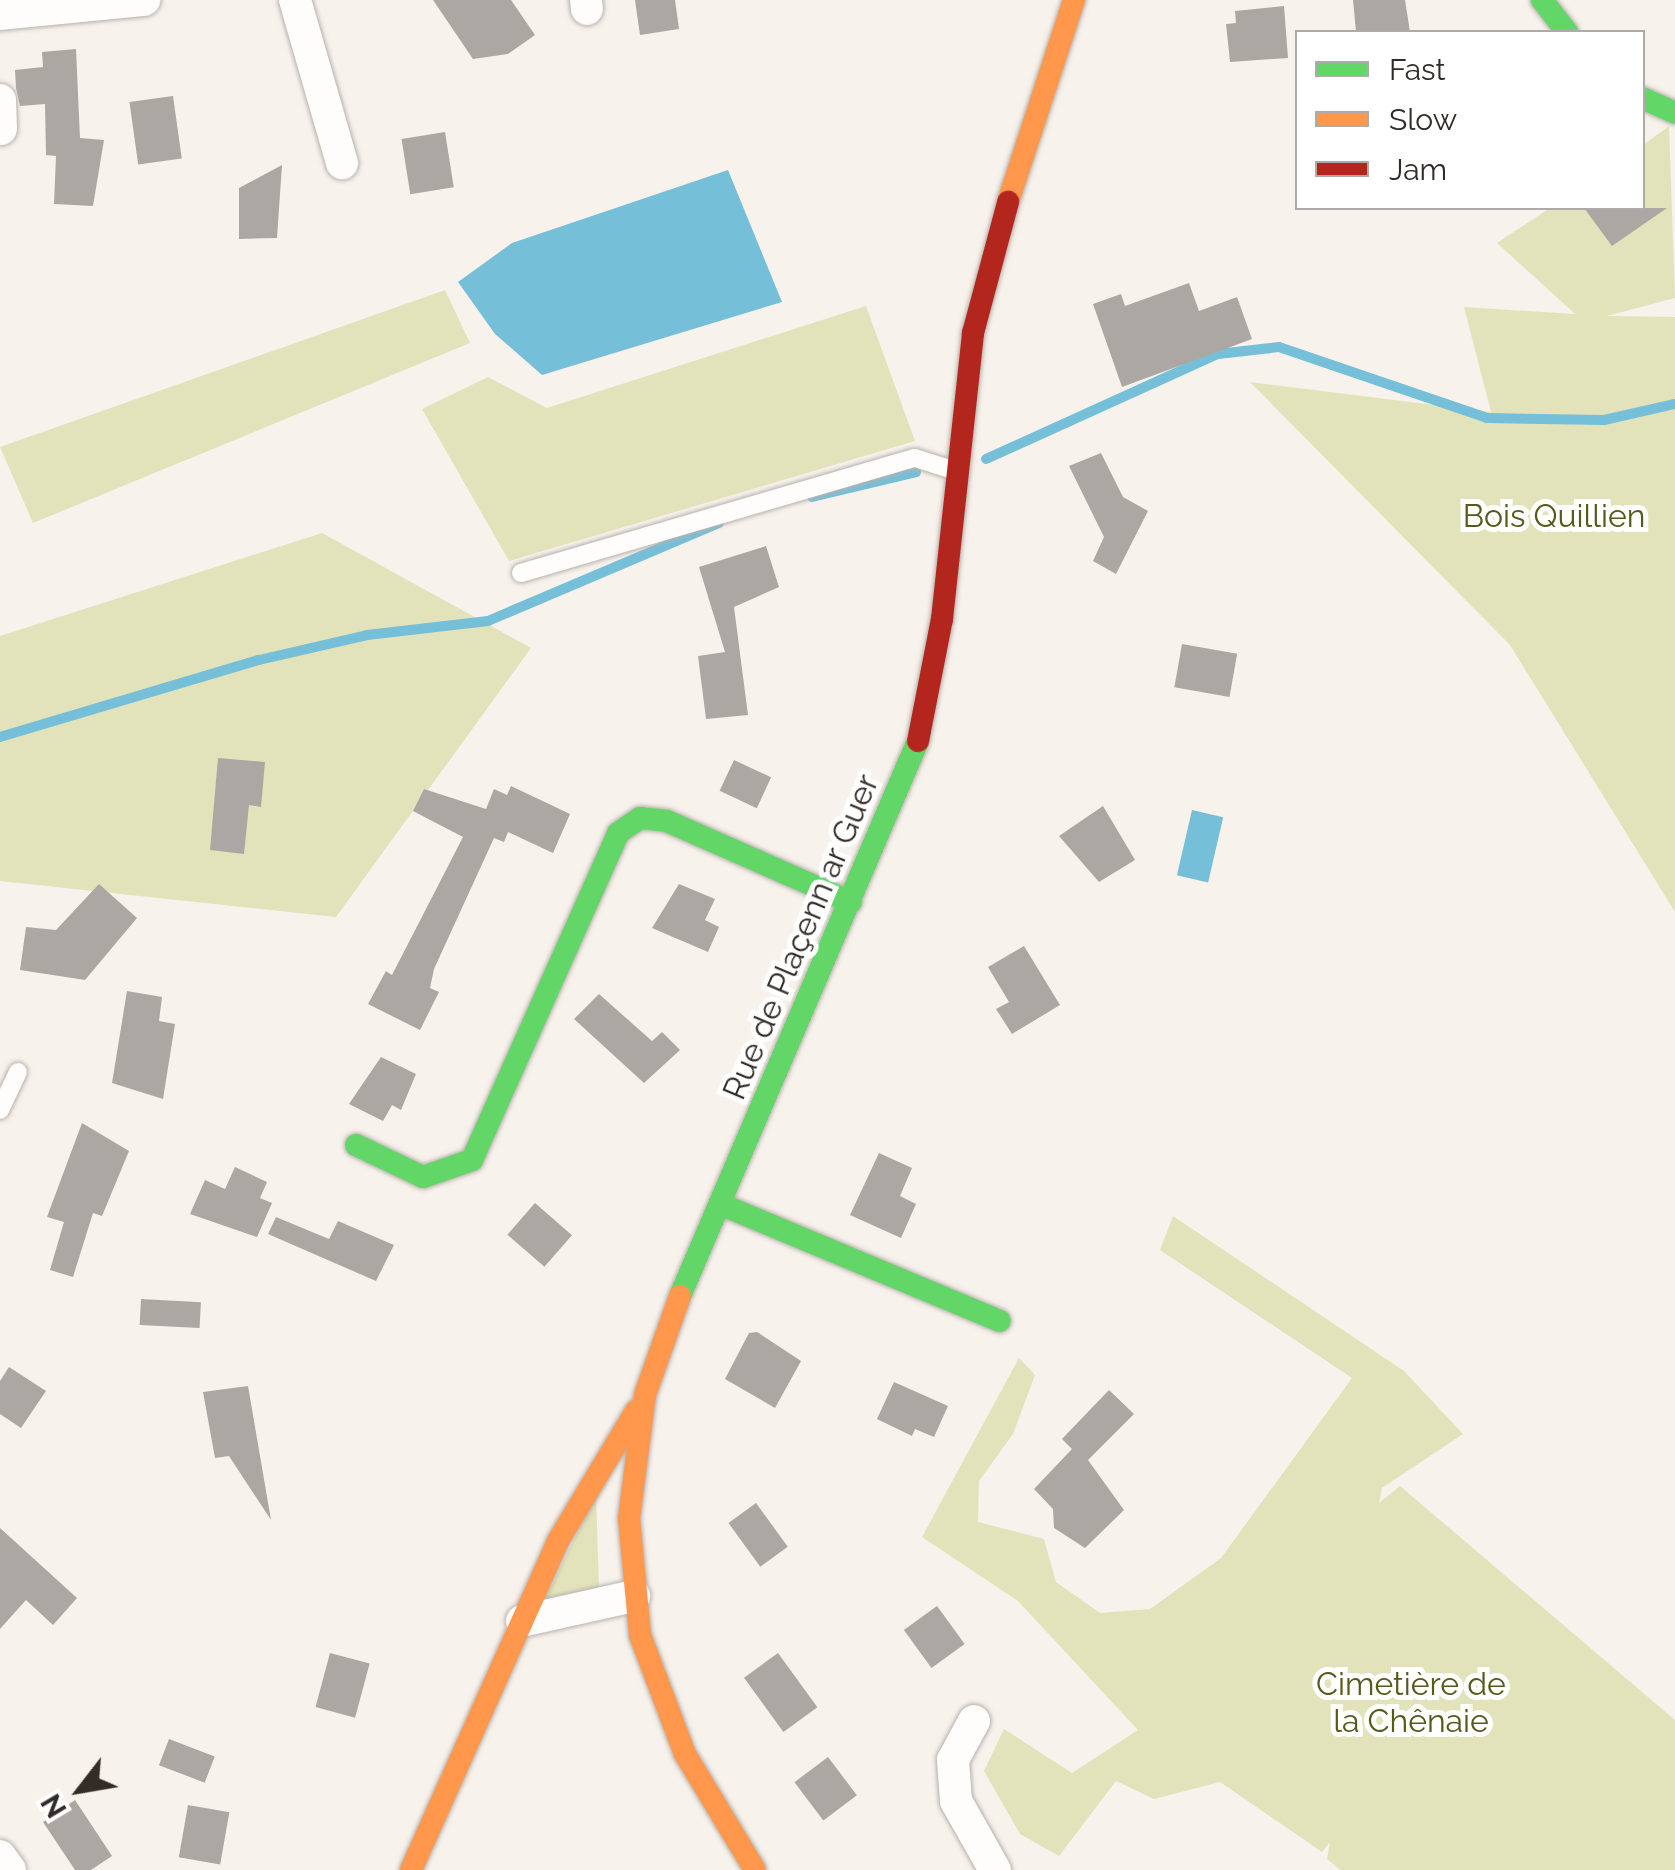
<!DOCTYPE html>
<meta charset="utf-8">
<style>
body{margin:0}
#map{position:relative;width:1675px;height:1870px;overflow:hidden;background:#f8f2ec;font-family:Raleway,sans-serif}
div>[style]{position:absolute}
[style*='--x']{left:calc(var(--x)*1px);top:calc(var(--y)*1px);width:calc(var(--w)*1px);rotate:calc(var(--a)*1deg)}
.green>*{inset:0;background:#e3e3bb}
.water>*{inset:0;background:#76bfd8;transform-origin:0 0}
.stream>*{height:10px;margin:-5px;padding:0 5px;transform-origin:5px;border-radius:5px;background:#76bfd8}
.building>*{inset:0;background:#aca7a2;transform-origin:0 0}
.roads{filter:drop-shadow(0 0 2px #b7b1ac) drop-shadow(0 0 2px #b7b1ac)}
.lane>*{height:18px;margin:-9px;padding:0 9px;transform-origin:9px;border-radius:9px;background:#fefdfc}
.street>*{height:32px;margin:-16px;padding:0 16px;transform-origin:16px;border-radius:16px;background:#fefdfc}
.fast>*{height:22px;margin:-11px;padding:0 11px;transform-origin:11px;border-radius:11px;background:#63d668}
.slow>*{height:22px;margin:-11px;padding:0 11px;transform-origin:11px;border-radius:11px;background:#ff974d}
.jam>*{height:22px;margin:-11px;padding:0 11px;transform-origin:11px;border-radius:11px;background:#b3261e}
span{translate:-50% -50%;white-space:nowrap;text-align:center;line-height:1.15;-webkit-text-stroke:10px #fff;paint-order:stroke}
.park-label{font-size:32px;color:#575a1b}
.street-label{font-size:32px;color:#322b27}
.legend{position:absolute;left:1295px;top:30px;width:350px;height:180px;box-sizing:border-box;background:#fff;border:2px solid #adaaa9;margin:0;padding:12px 18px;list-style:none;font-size:30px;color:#322b27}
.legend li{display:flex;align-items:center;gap:20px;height:50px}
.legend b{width:50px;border:2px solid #adaaa9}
.north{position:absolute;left:30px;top:1740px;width:100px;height:100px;-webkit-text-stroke:8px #fff;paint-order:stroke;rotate:239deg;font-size:28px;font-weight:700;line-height:40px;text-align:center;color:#322b27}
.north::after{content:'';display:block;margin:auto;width:35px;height:45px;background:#322b27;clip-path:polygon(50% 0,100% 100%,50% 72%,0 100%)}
</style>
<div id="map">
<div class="green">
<div style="clip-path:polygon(1669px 126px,1675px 298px,1607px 316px,1675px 317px,1675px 912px,1510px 645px,1250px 382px,1491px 412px,1464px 307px,1575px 314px,1497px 243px,1550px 208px,1642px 208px,1643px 145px)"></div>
<div style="clip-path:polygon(445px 290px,470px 343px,33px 523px,0 447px)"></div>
<div style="clip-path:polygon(866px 306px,915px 441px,509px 561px,422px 409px,488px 377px,547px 408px)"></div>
<div style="clip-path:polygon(322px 533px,531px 648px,336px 917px,0 881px,0 636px)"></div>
<div style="clip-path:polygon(1173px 1216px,1404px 1371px,1463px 1434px,1382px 1488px,1379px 1503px,1400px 1486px,1675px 1720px,1675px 1870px,1340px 1870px,1327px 1859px,1330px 1842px,1322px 1852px,1220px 1782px,1154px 1799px,1116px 1781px,1059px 1856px,1020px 1834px,984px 1771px,1004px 1729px,1072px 1773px,1138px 1730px,1018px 1601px,922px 1537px,1019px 1358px,1035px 1375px,1013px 1434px,979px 1481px,978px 1522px,1044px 1539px,1056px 1582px,1100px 1613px,1150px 1609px,1221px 1558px,1352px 1378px,1160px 1250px)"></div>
<div style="clip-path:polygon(596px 1495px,599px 1588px,543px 1603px)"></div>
</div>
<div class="water">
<div style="clip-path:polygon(728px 170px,782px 302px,542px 375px,495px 334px,458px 282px,512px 243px)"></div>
<div style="left:1192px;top:810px;width:32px;height:67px;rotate:13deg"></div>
</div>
<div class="stream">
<div style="--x:986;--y:459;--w:255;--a:-24.4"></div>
<div style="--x:1218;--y:354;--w:61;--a:-6.5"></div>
<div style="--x:1279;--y:347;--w:220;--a:18.8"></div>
<div style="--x:1487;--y:418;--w:117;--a:1"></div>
<div style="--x:1604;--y:420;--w:73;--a:-12.7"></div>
<div style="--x:812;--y:497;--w:107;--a:-13.5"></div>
<div style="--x:0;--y:737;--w:270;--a:-16.6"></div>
<div style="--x:259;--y:660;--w:111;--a:-13"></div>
<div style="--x:367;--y:635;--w:122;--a:-6.6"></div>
<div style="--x:488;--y:621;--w:251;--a:-23"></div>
</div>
<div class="building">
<div style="clip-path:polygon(433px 0,511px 0,535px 35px,508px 54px,473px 59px)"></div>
<div style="clip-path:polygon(635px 0,675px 0,679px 29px,640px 35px)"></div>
<div style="clip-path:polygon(1353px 0,1405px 0,1410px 32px,1356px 32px)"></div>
<div style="clip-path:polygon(1284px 6px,1288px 58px,1230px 62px,1226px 24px,1236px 23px,1235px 11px)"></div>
<div style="clip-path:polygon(76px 49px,80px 138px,104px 140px,93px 206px,54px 204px,56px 156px,46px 155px,45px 104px,20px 106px,16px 88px,15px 70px,43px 67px,42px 52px)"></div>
<div style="left:173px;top:96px;width:63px;height:44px;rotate:82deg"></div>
<div style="left:445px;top:132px;width:56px;height:44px;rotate:81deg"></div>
<div style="clip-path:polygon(282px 165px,277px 238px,239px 239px,239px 188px)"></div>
<div style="clip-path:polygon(1584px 208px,1667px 208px,1612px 246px)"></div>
<div style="clip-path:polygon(1189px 283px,1199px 311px,1237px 297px,1252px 339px,1122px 387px,1093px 304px,1121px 294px,1125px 306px)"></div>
<div style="clip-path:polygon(1101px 453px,1123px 497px,1148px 511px,1116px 574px,1093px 561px,1104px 537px,1069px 466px)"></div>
<div style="clip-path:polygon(766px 546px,779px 587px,734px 607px,748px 715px,706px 719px,698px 656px,725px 652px,699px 567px)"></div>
<div style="left:1182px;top:644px;width:56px;height:44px;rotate:10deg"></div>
<div style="clip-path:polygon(218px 758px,265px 762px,261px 807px,249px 805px,244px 854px,210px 850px)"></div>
<div style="left:734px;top:760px;width:41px;height:34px;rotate:25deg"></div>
<div style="clip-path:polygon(511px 786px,570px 814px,553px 853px,508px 832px,504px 842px,494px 838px,434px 969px,430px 988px,439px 992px,420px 1030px,368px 1004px,386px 971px,392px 975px,463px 837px,413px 811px,424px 789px,486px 809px,494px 789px,507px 795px)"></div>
<div style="clip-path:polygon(1103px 806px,1135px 860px,1099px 882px,1059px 836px)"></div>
<div style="clip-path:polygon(99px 884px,137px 918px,85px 980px,20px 970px,26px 927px,56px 930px)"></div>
<div style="clip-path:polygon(679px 884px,715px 899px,705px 920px,719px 927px,708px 952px,652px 928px)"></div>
<div style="clip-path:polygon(1024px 946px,1060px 1005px,1012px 1034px,996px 1009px,1009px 1002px,988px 967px)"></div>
<div style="clip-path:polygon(127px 991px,162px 997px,159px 1021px,175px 1024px,163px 1099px,112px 1083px)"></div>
<div style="clip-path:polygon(599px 994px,652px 1041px,662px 1032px,680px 1050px,644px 1083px,574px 1019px)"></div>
<div style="clip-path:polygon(381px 1057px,416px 1074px,401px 1110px,392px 1105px,383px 1121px,349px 1104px)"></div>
<div style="clip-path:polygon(82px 1123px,129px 1151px,102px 1216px,93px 1213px,73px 1277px,50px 1270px,64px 1222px,47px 1217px)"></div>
<div style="clip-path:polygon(879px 1153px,912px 1168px,900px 1196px,916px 1204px,901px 1238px,850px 1215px)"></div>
<div style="clip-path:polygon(235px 1167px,267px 1182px,260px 1198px,272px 1203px,257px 1237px,190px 1214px,205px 1180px,225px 1189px)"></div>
<div style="left:535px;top:1203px;width:49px;height:42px;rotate:41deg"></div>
<div style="clip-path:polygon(276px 1217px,329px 1239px,338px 1221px,394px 1245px,376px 1281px,268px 1234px)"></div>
<div style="left:141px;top:1299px;width:60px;height:26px;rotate:3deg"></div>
<div style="clip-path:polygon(757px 1332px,801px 1361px,775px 1408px,725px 1379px,749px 1333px)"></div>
<div style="clip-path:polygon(9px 1367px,46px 1391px,21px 1428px,0 1414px,0 1381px)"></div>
<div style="clip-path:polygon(894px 1382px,948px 1406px,934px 1437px,915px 1429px,912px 1436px,877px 1419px)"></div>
<div style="clip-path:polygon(248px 1386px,271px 1520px,229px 1456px,215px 1458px,203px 1392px)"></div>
<div style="clip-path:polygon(1109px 1390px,1134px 1414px,1088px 1460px,1124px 1510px,1085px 1548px,1054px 1528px,1053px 1509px,1034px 1489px,1072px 1449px,1062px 1439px)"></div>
<div style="left:756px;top:1503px;width:54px;height:34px;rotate:54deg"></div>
<div style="clip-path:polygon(0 1528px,77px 1598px,53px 1625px,26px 1600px,0 1629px)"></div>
<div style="left:937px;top:1606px;width:47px;height:41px;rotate:54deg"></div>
<div style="left:330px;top:1653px;width:41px;height:56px;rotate:15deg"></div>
<div style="left:778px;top:1653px;width:67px;height:42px;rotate:54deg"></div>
<div style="left:169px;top:1739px;width:49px;height:28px;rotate:21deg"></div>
<div style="left:828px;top:1757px;width:48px;height:42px;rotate:53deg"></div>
<div style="clip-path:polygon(75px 1800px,112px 1856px,91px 1870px,75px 1870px,43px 1822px)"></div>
<div style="left:188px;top:1805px;width:42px;height:53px;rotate:10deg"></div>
</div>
<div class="roads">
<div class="lane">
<div style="--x:521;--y:573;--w:410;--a:-16.3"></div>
<div style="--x:915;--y:458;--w:43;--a:17.6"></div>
<div style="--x:0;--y:1110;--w:42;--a:-64.7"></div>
</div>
<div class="street">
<div style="--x:295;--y:0;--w:170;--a:73.9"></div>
<div style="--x:586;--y:0;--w:9;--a:84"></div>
<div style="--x:0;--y:14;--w:145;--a:-5.6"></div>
<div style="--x:0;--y:100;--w:29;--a:88"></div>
<div style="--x:522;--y:1621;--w:115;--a:-12.6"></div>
<div style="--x:974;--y:1721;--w:44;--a:118.3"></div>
<div style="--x:953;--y:1760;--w:41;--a:85.8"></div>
<div style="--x:956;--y:1801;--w:79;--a:60.5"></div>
<div style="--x:0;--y:1856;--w:17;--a:54"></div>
</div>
<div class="fast">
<div style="--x:1542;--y:0;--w:41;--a:52"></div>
<div style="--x:1642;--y:98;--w:36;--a:24"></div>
<div style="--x:356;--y:1145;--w:74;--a:25.5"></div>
<div style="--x:423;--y:1177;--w:52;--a:-19.1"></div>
<div style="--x:472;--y:1160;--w:358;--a:-65.9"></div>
<div style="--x:618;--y:833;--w:27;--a:-34"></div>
<div style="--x:640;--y:818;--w:27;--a:6"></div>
<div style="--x:667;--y:821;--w:201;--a:23.8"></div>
<div style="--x:720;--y:1204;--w:303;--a:22.7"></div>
<div style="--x:680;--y:1296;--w:604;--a:-66.79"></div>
</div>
<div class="slow">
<div style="--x:1008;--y:202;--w:213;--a:-71.9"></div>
<div style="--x:680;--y:1296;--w:105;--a:109.5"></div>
<div style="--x:645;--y:1395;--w:124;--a:97.4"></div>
<div style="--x:629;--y:1518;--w:118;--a:84.6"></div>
<div style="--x:640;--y:1635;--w:127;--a:69.3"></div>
<div style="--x:685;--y:1754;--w:135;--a:58.9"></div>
<div style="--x:411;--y:1870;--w:360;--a:-65.9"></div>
<div style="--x:558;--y:1541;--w:152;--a:-59"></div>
</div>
<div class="jam">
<div style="--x:918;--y:741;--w:124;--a:-78.9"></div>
<div style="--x:942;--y:619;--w:288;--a:-83.8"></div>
<div style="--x:973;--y:333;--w:136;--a:-75"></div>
</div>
</div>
<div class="park-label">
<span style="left:1554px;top:516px">Bois Quillien</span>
<span style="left:1411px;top:1703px">Cimetière de<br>la Chênaie</span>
</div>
<div class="street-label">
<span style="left:801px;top:937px;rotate:-67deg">Rue de Plaçenn ar Guer</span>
</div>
<ul class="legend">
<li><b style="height:12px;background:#63d668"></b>Fast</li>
<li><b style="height:12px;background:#ff974d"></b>Slow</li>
<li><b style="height:12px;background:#b3261e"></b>Jam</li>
</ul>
<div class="north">N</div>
</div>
